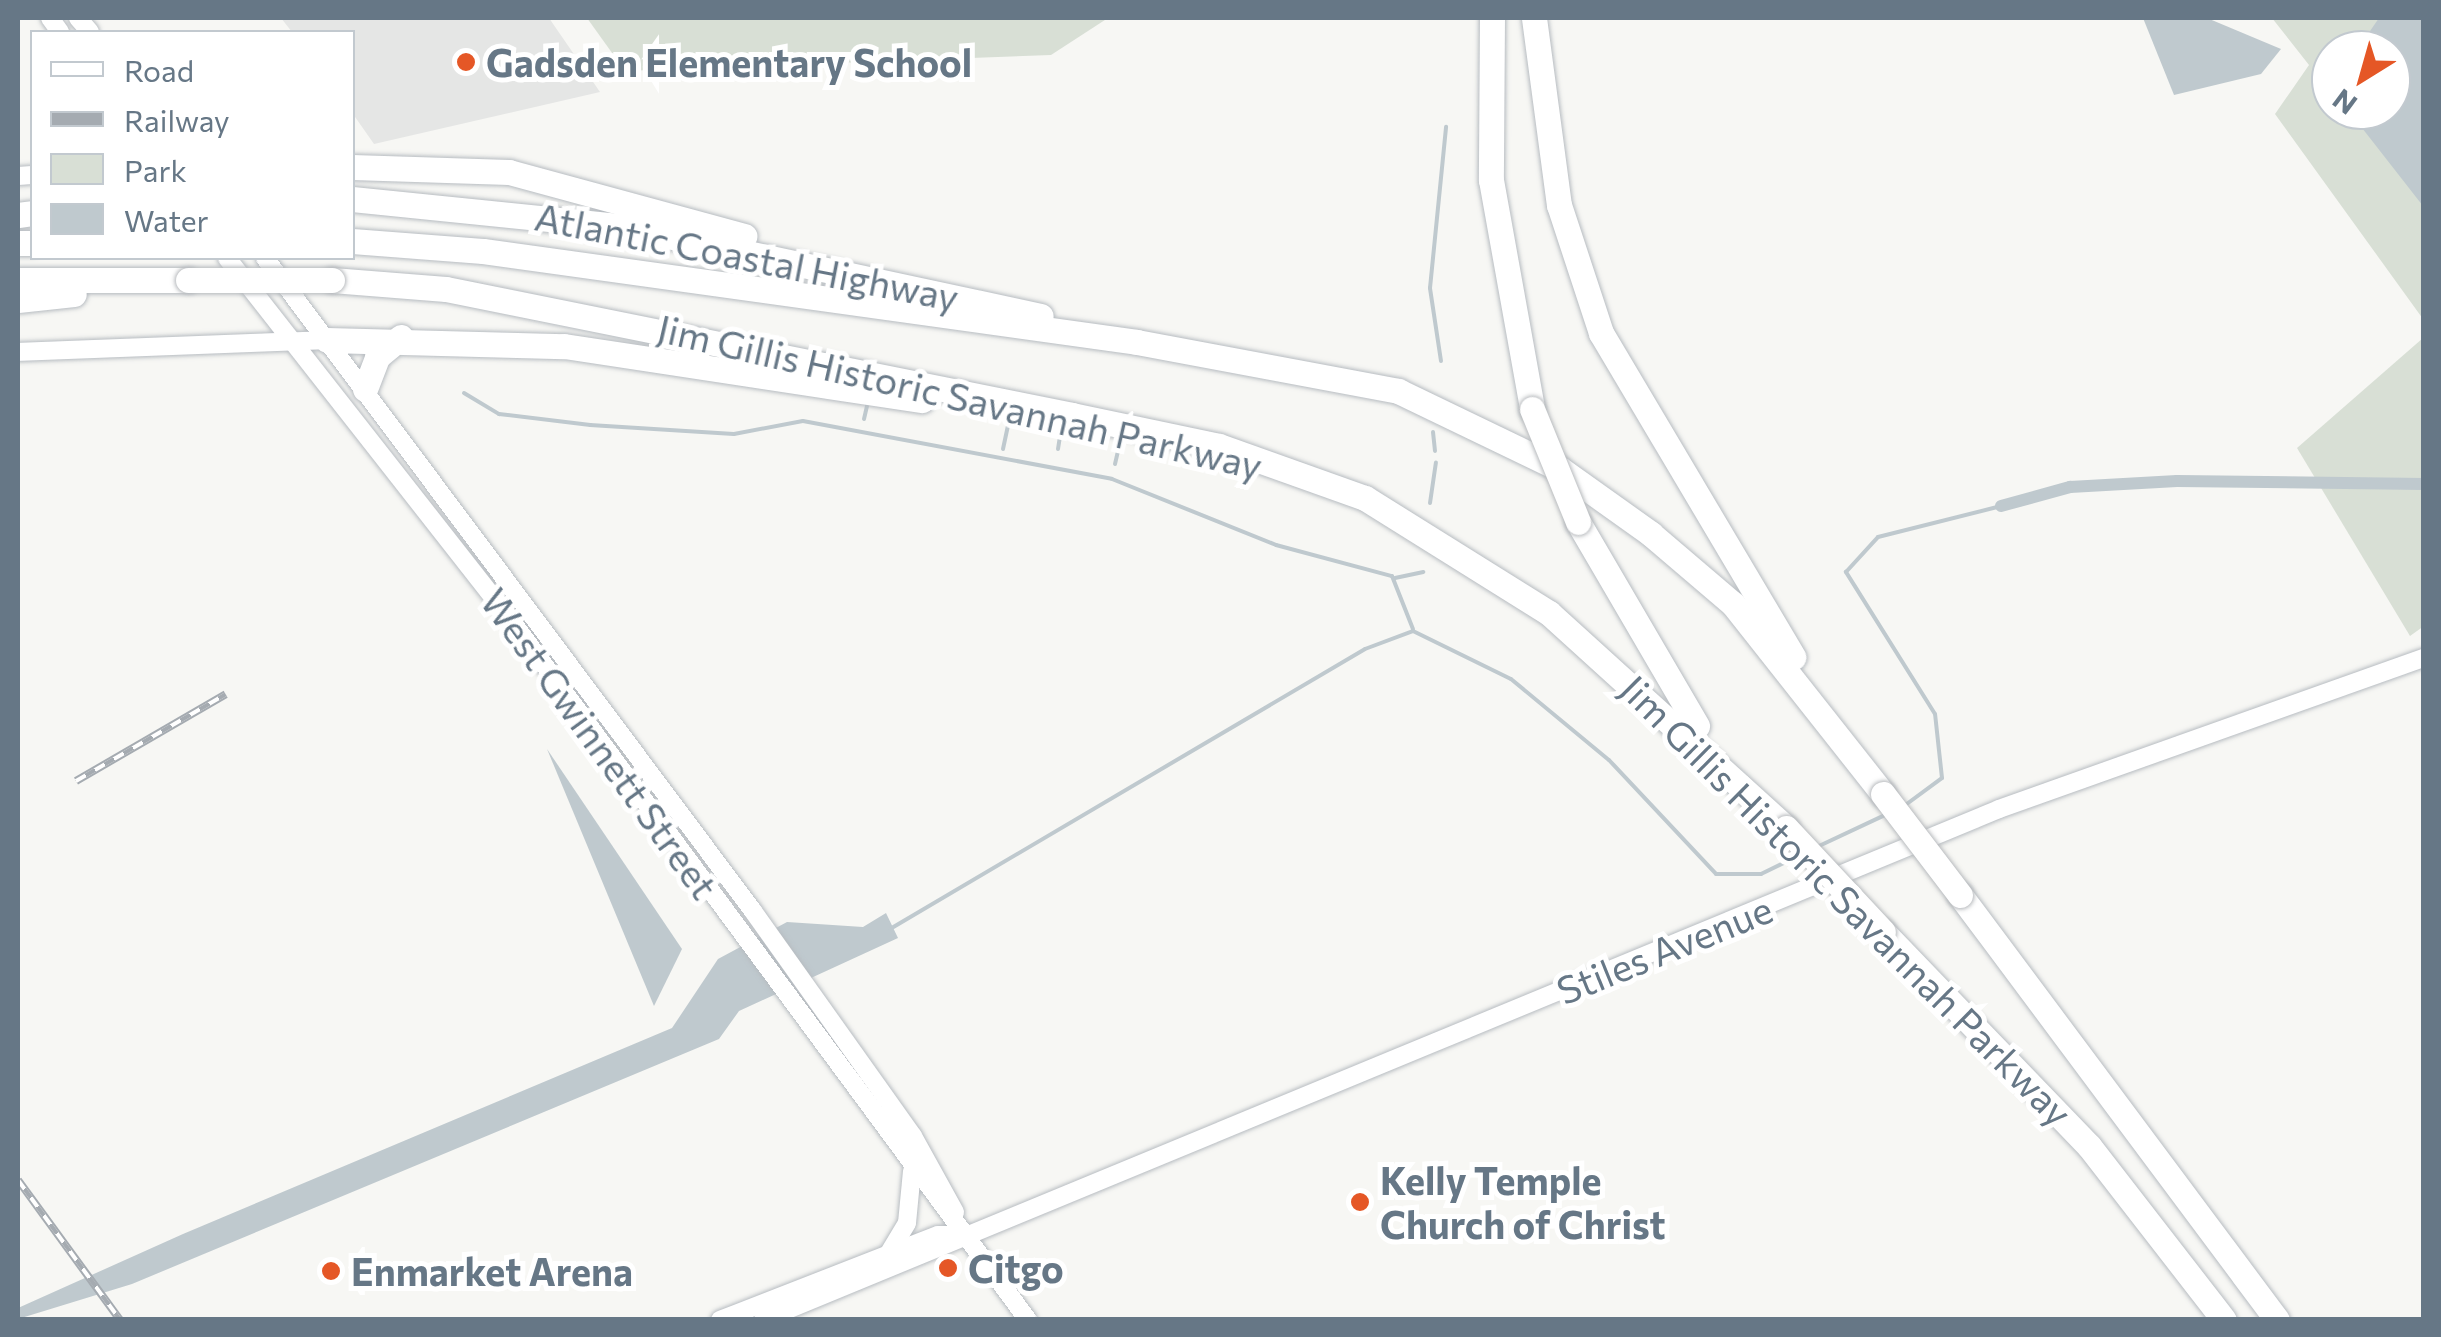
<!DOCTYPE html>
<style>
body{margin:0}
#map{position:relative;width:2441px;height:1337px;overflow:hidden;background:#f7f7f4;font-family:Commissioner,sans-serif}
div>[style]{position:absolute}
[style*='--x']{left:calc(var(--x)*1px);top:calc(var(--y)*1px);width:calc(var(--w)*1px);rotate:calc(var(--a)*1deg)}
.built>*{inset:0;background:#e5e6e5}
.green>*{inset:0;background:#d8dfd5}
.water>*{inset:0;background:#bfc9ce}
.stream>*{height:4px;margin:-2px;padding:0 2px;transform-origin:2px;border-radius:2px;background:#bfc9ce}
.canal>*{height:12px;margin:-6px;padding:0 6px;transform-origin:6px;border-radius:6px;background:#bfc9ce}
.roads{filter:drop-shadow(0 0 2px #b7bcc1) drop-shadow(0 0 2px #b7bcc1)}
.secondary>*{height:18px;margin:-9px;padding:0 9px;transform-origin:9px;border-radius:9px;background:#fff}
.highway>*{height:25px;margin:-12.5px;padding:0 12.5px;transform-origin:12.5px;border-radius:12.5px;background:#fff}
.rail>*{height:8px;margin-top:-4px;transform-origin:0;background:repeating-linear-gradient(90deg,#fff 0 11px,#a5abb1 0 22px);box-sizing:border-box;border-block:2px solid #a5abb1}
.bridges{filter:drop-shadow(0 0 2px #b8bbbe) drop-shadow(0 0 2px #b8bbbe)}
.highway-bridge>*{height:25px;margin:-12.5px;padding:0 12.5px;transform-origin:12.5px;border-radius:12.5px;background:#fff}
.dots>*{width:28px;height:28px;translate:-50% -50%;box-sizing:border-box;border:5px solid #fff;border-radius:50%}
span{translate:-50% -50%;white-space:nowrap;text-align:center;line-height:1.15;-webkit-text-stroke:10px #fff;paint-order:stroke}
.poi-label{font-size:38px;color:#667786;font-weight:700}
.left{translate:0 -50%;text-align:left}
.street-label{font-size:38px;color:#667786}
.frame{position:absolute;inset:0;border:20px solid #667786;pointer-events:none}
.legend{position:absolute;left:30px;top:30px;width:325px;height:230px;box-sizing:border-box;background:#fff;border:2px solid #c2c9cf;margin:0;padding:12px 18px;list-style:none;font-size:30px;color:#667786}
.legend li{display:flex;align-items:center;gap:20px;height:50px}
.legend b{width:50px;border:2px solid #c2c9cf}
.north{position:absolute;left:2311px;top:30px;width:100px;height:100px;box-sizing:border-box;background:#fff;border:2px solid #c2c9cf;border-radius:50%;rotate:217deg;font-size:28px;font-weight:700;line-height:40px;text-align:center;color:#667786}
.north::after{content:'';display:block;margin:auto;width:35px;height:45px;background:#e55726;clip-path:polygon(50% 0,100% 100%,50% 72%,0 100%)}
</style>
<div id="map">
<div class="built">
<div style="clip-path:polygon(281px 18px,549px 18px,600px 92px,374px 144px,353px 114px,352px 32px,292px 32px)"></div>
</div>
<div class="green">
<div style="clip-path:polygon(587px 18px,1108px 18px,1051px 55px,625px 71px)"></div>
<div style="clip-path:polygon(evenodd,2272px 18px,2423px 18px,2423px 319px,2275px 114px,2309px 65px,2272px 18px,2331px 50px,2391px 50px,2391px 110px,2331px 110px,2331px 50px)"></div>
<div style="clip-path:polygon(2423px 338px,2424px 626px,2410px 636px,2297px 448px)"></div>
</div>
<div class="water">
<div style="clip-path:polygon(2143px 18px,2207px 18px,2281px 49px,2261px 74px,2174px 95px)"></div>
<div style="clip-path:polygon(2379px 18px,2423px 18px,2423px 206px,2348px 110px,2391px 110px,2391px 50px,2357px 50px)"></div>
<div style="clip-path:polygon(547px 749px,682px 949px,654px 1006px)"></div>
<div style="clip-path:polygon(886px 913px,898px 938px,739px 1011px,719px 1039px,132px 1284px,18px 1319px,18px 1308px,183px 1234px,672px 1028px,718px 959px,787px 922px,863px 927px)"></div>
</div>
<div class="stream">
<div style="--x:1441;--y:361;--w:74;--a:-98.6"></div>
<div style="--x:1430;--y:288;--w:162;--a:-84.3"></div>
<div style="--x:464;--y:393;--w:41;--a:31"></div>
<div style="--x:499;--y:414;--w:92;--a:6.9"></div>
<div style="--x:590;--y:425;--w:144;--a:3.6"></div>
<div style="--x:734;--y:434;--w:70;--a:-10.7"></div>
<div style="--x:803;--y:421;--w:314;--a:10.6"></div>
<div style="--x:1112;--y:479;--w:177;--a:21.9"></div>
<div style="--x:1276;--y:545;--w:120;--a:15"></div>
<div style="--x:1392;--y:576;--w:57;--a:68.4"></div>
<div style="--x:864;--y:419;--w:18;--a:-77"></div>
<div style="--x:1433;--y:432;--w:19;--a:84"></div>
<div style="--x:1003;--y:449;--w:24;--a:-78"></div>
<div style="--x:1058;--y:449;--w:13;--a:-81"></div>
<div style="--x:1115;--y:464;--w:17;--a:-77"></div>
<div style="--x:1430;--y:503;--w:41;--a:-81.7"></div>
<div style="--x:1395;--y:578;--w:29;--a:-12"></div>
<div style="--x:1904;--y:806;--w:47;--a:-36.4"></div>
<div style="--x:1942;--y:778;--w:64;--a:-96.2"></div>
<div style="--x:1935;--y:714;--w:168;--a:-122.1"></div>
<div style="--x:1846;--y:572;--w:47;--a:-47.6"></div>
<div style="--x:1878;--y:537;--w:127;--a:-14.1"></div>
<div style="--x:1819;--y:846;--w:75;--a:-25.2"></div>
<div style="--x:890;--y:929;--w:551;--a:-30.52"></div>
<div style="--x:1365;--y:649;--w:51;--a:-20.6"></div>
<div style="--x:1413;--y:631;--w:109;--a:26.1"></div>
<div style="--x:1511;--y:679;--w:127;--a:39.6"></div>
<div style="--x:1609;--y:760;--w:156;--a:46.8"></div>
<div style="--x:1716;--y:874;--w:45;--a:0"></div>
<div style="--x:1761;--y:874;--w:39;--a:-26"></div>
</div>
<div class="canal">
<div style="--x:2001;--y:506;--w:72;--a:-15.4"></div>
<div style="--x:2070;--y:487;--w:107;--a:-3.2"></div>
<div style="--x:2177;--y:481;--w:247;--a:0.7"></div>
</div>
<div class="roads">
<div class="secondary">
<div style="--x:50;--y:18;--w:17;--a:54"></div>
<div style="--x:78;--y:18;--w:18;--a:49"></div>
<div style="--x:18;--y:176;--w:14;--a:-4"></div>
<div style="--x:227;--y:258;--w:455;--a:51.9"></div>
<div style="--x:508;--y:616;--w:875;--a:53.55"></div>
<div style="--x:265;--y:258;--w:815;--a:53.23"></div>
<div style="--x:753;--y:911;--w:276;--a:54.6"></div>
<div style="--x:913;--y:1136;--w:87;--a:61.1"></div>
<div style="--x:18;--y:352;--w:309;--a:-2.2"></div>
<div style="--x:889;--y:1253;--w:35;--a:-59"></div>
<div style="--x:907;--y:1223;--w:52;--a:-84.5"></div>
<div style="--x:720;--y:1320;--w:234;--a:-21.3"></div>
<div style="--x:938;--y:1235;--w:23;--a:0"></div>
<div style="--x:763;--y:1320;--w:1337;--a:-22.46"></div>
<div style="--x:1999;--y:809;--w:451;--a:-19.6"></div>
</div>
<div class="highway">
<div style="--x:1492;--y:18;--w:162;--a:90.4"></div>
<div style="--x:1491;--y:180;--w:233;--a:79.8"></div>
<div style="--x:1534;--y:18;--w:189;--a:82.4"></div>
<div style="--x:1559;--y:205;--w:135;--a:71.8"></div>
<div style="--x:1601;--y:333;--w:377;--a:59.3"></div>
<div style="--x:352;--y:167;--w:157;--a:1.8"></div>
<div style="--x:509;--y:172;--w:244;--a:15.2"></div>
<div style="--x:352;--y:199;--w:275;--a:5.8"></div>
<div style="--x:626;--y:227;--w:424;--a:12.1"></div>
<div style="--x:18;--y:215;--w:14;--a:-8"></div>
<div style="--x:352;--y:241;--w:131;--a:4.4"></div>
<div style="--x:483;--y:251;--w:660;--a:7.92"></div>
<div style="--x:1137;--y:342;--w:266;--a:10.6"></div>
<div style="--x:1398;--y:391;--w:180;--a:25.7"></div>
<div style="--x:1560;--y:469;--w:112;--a:35.5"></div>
<div style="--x:1651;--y:534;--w:108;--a:40.5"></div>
<div style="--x:1733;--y:604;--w:242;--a:51.7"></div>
<div style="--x:18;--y:243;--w:14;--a:0"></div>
<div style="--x:18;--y:280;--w:170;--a:0"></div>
<div style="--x:332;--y:280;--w:114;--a:4.5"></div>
<div style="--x:446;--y:289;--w:639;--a:11.38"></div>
<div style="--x:1072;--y:415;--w:150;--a:11.9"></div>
<div style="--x:1219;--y:446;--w:155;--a:19.6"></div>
<div style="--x:1365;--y:498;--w:217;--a:32"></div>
<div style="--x:1549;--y:613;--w:320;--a:42.2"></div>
<div style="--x:18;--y:300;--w:56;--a:-6.1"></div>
<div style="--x:327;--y:340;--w:237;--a:1.5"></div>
<div style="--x:564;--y:346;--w:362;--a:8.6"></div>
<div style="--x:365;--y:389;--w:34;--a:-69"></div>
<div style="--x:377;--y:357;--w:31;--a:-40"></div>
<div style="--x:1578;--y:522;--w:236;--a:59.7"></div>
<div style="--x:1960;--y:895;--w:530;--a:53.28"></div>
<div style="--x:1883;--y:932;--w:297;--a:46.1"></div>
<div style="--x:2089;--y:1146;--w:220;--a:52.2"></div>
</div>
</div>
<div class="rail">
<div style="--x:76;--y:781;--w:173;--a:-30.1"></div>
<div style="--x:18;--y:1180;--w:173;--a:53.9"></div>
</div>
<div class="bridges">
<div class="highway-bridge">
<div style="--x:188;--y:280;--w:144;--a:0"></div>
<div style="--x:1532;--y:409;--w:122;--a:67.8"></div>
<div style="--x:1883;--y:794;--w:127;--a:52.7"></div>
<div style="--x:1786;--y:828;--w:142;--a:47"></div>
</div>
</div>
<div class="dots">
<div style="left:466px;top:62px;background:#e55726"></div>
<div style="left:1360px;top:1202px;background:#e55726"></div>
<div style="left:948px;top:1268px;background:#e55726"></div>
<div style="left:331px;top:1271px;background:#e55726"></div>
</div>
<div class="poi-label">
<span class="left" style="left:486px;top:62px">Gadsden Elementary School</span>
<span class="left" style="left:1380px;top:1202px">Kelly Temple<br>Church of Christ</span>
<span class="left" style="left:968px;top:1268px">Citgo</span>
<span class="left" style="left:351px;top:1271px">Enmarket Arena</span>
</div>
<div class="street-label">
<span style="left:747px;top:256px;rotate:11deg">Atlantic Coastal Highway</span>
<span style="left:960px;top:396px;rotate:13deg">Jim Gillis Historic Savannah Parkway</span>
<span style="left:600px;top:743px;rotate:54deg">West Gwinnett Street</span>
<span style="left:1847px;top:900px;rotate:45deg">Jim Gillis Historic Savannah Parkway</span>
<span style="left:1664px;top:949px;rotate:-22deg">Stiles Avenue</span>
</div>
<div class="frame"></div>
<ul class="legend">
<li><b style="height:12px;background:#fff"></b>Road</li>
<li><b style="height:12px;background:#a5abb1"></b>Railway</li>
<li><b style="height:28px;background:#d8dfd5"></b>Park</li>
<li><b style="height:28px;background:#bfc9ce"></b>Water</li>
</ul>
<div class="north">N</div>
</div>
